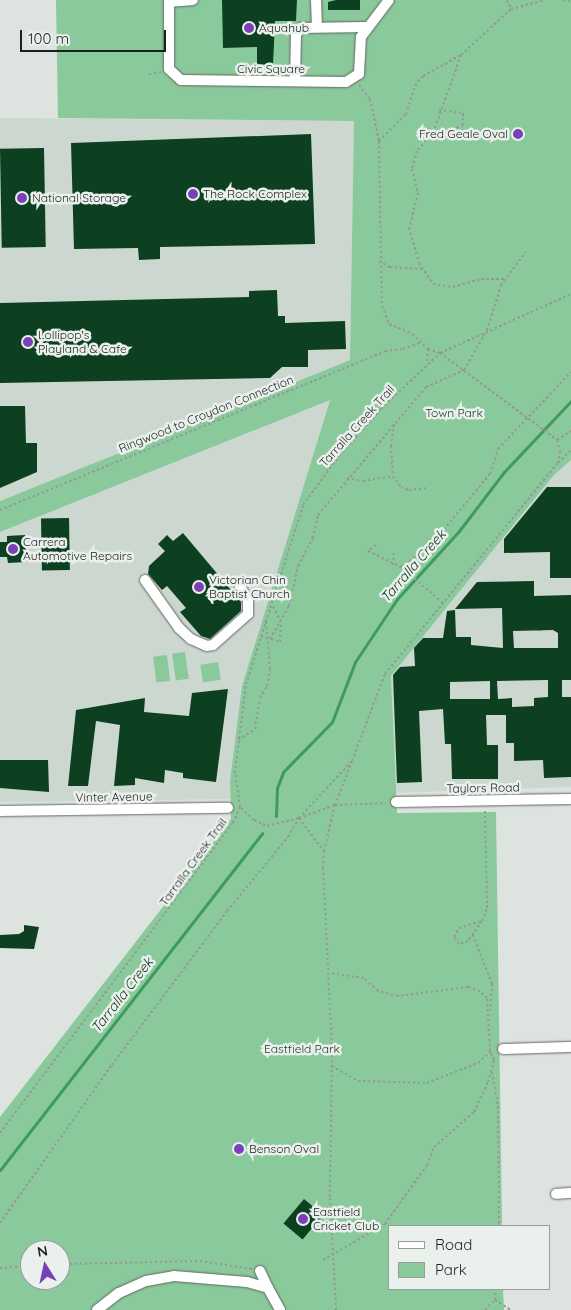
<!DOCTYPE html>
<style>
body{margin:0}
#map{position:relative;width:571px;height:1310px;overflow:hidden;background:#dde3df;font-family:Quicksand,sans-serif}
div>[style]{position:absolute}
[style*='--x']{left:calc(var(--x)*1px);top:calc(var(--y)*1px);width:calc(var(--w)*1px);rotate:calc(var(--a)*1deg)}
.built>*{inset:0;background:#ccd8cf}
.green>*{inset:0;background:#8ac99b;transform-origin:0 0}
.stream>*{height:3px;margin:-1.5px;padding:0 1.5px;transform-origin:1.5px;border-radius:1.5px;background:#3e9a5f}
.building>*{inset:0;background:#0d4021;transform-origin:0 0}
.path>*{height:2px;margin-top:-1px;transform-origin:0;background:repeating-linear-gradient(90deg,#959996 0 2.5px,transparent 0 5px)}
.roads{filter:drop-shadow(0 0 1px #636864) drop-shadow(0 0 1px #636864)}
.minor>*{height:10px;margin:-5px;padding:0 5px;transform-origin:5px;border-radius:5px;background:#fff}
.dots>*{width:14px;height:14px;translate:-50% -50%;box-sizing:border-box;border:2px solid #eaf0ec;border-radius:50%}
span{translate:-50% -50%;white-space:nowrap;text-align:center;line-height:1.15;-webkit-text-stroke:5px #eaf0ec;paint-order:stroke}
.poi-label{font-size:12px;color:#1d1f1e}
.left{translate:0 -50%;text-align:left}
.right{translate:-100% -50%;text-align:right}
.street-label{font-size:12px;color:#1d1f1e}
.park-label{font-size:12px;color:#1b4128}
.water-label{font-size:14px;color:#10371e;font-style:italic}
.legend{position:absolute;left:388px;top:1225px;width:162px;height:65px;box-sizing:border-box;background:#eaf0ec;border:1px solid #989c9a;margin:0;padding:6px 9px;list-style:none;font-size:15px;color:#1d1f1e}
.legend li{display:flex;align-items:center;gap:10px;height:25px}
.legend b{width:25px;border:1px solid #989c9a}
.north{position:absolute;left:20px;top:1240px;width:50px;height:50px;box-sizing:border-box;background:#eaf0ec;border:1px solid #989c9a;border-radius:50%;rotate:350deg;font-size:14px;font-weight:700;line-height:20px;text-align:center;color:#1d1f1e}
.north::after{content:'';display:block;margin:auto;width:18px;height:22px;background:#7940b7;clip-path:polygon(50% 0,100% 100%,50% 72%,0 100%)}
.scale{position:absolute;left:20px;top:30px;width:146px;height:22px;box-sizing:border-box;border:2px solid #1d1f1e;border-top:0;padding-left:6px;font-size:15px;line-height:18px;white-space:nowrap;color:#1d1f1e;-webkit-text-stroke:4px #eaf0ec;paint-order:stroke}
</style>
<div id="map">
<div class="built">
<div style="clip-path:polygon(0 118px,354px 121px,350px 360px,0 501px)"></div>
<div style="clip-path:polygon(330px 399px,242px 686px,230px 799px,0 802px,0 532px)"></div>
<div style="clip-path:polygon(571px 460px,571px 787px,395px 793px,391px 676px,554px 475px)"></div>
</div>
<div class="green">
<div style="clip-path:polygon(evenodd,56px 0,571px 0,571px 460px,554px 475px,391px 676px,397px 813px,496px 812px,502px 1226px,390px 1226px,390px 1289px,503px 1289px,504px 1310px,0 1310px,0 1117px,231px 819px,230px 781px,242px 686px,330px 400px,0 532px,0 501px,350px 360px,354px 121px,58px 118px,56px 0,30px 1250px,60px 1250px,60px 1280px,30px 1280px,30px 1250px)"></div>
<div style="left:185px;top:652px;width:27px;height:13px;rotate:82deg"></div>
<div style="left:167px;top:655px;width:26px;height:14px;rotate:83deg"></div>
<div style="left:218px;top:662px;width:18px;height:18px;rotate:81deg"></div>
</div>
<div class="stream">
<div style="--x:276;--y:816;--w:28;--a:-88"></div>
<div style="--x:277;--y:788;--w:17;--a:-69"></div>
<div style="--x:283;--y:772;--w:70;--a:-45.6"></div>
<div style="--x:332;--y:722;--w:64;--a:-69"></div>
<div style="--x:355;--y:662;--w:76;--a:-56.3"></div>
<div style="--x:397;--y:599;--w:92;--a:-47.6"></div>
<div style="--x:459;--y:531;--w:74;--a:-52.7"></div>
<div style="--x:504;--y:472;--w:98;--a:-46.7"></div>
<div style="--x:0;--y:1170;--w:427;--a:-52.1"></div>
</div>
<div class="building">
<div style="clip-path:polygon(222px 0,297px 0,296px 21px,275px 21px,273px 65px,257px 64px,257px 47px,223px 48px)"></div>
<div style="clip-path:polygon(336px 0,360px 0,360px 10px,328px 10px,328px 2px)"></div>
<div style="clip-path:polygon(311px 134px,315px 244px,160px 247px,160px 259px,139px 260px,138px 248px,74px 249px,71px 143px)"></div>
<div style="left:44px;top:148px;width:99px;height:44px;rotate:89deg"></div>
<div style="clip-path:polygon(277px 290px,278px 316px,285px 316px,285px 323px,345px 321px,346px 349px,308px 350px,308px 367px,282px 367px,270px 378px,0 383px,0 303px,249px 297px,249px 291px)"></div>
<div style="clip-path:polygon(0 406px,25px 406px,26px 443px,37px 443px,37px 472px,0 488px)"></div>
<div style="clip-path:polygon(547px 487px,571px 487px,571px 578px,550px 578px,550px 552px,504px 553px,504px 539px)"></div>
<div style="left:69px;top:518px;width:52px;height:28px;rotate:89deg"></div>
<div style="clip-path:polygon(183px 533px,241px 602px,241px 611px,210px 639px,201px 636px,180px 612px,186px 608px,167px 586px,162px 590px,148px 574px,149px 566px,165px 551px,158px 544px,167px 535px,173px 541px)"></div>
<div style="clip-path:polygon(25px 535px,26px 562px,8px 563px,7px 557px,0 557px,0 542px,7px 542px,7px 536px)"></div>
<div style="clip-path:polygon(evenodd,534px 581px,534px 596px,571px 595px,571px 680px,562px 680px,562px 697px,571px 697px,571px 777px,544px 778px,543px 760px,514px 761px,514px 743px,506px 743px,506px 715px,486px 715px,487px 745px,498px 745px,498px 779px,452px 779px,451px 744px,445px 744px,443px 709px,419px 711px,422px 782px,397px 783px,393px 675px,400px 667px,415px 666px,414px 648px,423px 638px,443px 638px,447px 611px,455px 610px,456px 637px,471px 637px,471px 645px,503px 648px,502px 608px,455px 609px,477px 582px,534px 581px,553px 630px,558px 633px,558px 648px,514px 648px,513px 631px,553px 630px,534px 581px,548px 680px,548px 697px,534px 698px,534px 706px,512px 707px,512px 698px,498px 699px,497px 681px,548px 680px,534px 581px,490px 681px,490px 699px,450px 699px,450px 682px,490px 681px)"></div>
<div style="clip-path:polygon(228px 689px,216px 782px,183px 778px,183px 773px,165px 770px,164px 783px,135px 778px,135px 785px,114px 786px,120px 725px,96px 721px,88px 786px,68px 786px,76px 710px,145px 698px,144px 712px,189px 716px,192px 693px)"></div>
<div style="clip-path:polygon(0 760px,48px 760px,49px 792px,0 788px)"></div>
<div style="clip-path:polygon(24px 925px,39px 927px,34px 949px,0 948px,0 935px,19px 934px,24px 931px)"></div>
<div style="left:304px;top:1199px;width:25px;height:32px;rotate:40deg"></div>
</div>
<div class="path">
<div style="--x:507;--y:0;--w:10;--a:66"></div>
<div style="--x:563;--y:0;--w:8;--a:7"></div>
<div style="--x:461;--y:55;--w:83;--a:109.7"></div>
<div style="--x:433;--y:133;--w:24;--a:132"></div>
<div style="--x:417;--y:151;--w:19;--a:106"></div>
<div style="--x:412;--y:169;--w:25;--a:76"></div>
<div style="--x:418;--y:193;--w:36;--a:104"></div>
<div style="--x:409;--y:228;--w:36;--a:74"></div>
<div style="--x:419;--y:263;--w:25;--a:56"></div>
<div style="--x:433;--y:284;--w:20;--a:9"></div>
<div style="--x:453;--y:287;--w:29;--a:-16"></div>
<div style="--x:481;--y:279;--w:23;--a:0"></div>
<div style="--x:149;--y:74;--w:12;--a:-9"></div>
<div style="--x:359;--y:85;--w:18;--a:52"></div>
<div style="--x:370;--y:99;--w:43;--a:77.9"></div>
<div style="--x:379;--y:141;--w:165;--a:89"></div>
<div style="--x:382;--y:306;--w:19;--a:69"></div>
<div style="--x:389;--y:324;--w:25;--a:23"></div>
<div style="--x:412;--y:334;--w:22;--a:43"></div>
<div style="--x:428;--y:349;--w:15;--a:94"></div>
<div style="--x:439;--y:110;--w:24;--a:7"></div>
<div style="--x:463;--y:113;--w:12;--a:90"></div>
<div style="--x:463;--y:125;--w:11;--a:158"></div>
<div style="--x:379;--y:141;--w:38;--a:-45"></div>
<div style="--x:406;--y:114;--w:29;--a:-72"></div>
<div style="--x:415;--y:86;--w:13;--a:-51"></div>
<div style="--x:423;--y:76;--w:43;--a:-28.9"></div>
<div style="--x:461;--y:55;--w:68;--a:-42.6"></div>
<div style="--x:511;--y:9;--w:35;--a:-15"></div>
<div style="--x:379;--y:261;--w:13;--a:29"></div>
<div style="--x:390;--y:267;--w:32;--a:4"></div>
<div style="--x:428;--y:349;--w:13;--a:18"></div>
<div style="--x:440;--y:353;--w:146;--a:36.6"></div>
<div style="--x:557;--y:440;--w:17;--a:-33"></div>
<div style="--x:394;--y:424;--w:22;--a:98"></div>
<div style="--x:391;--y:446;--w:30;--a:86"></div>
<div style="--x:393;--y:476;--w:14;--a:54"></div>
<div style="--x:401;--y:487;--w:9;--a:21"></div>
<div style="--x:409;--y:490;--w:20;--a:-6"></div>
<div style="--x:557;--y:440;--w:11;--a:75"></div>
<div style="--x:560;--y:451;--w:12;--a:99"></div>
<div style="--x:558;--y:463;--w:18;--a:-45"></div>
<div style="--x:347;--y:478;--w:16;--a:11"></div>
<div style="--x:363;--y:481;--w:30;--a:-9"></div>
<div style="--x:0;--y:510;--w:417;--a:-22.4"></div>
<div style="--x:385;--y:351;--w:18;--a:-6"></div>
<div style="--x:403;--y:349;--w:20;--a:-20"></div>
<div style="--x:376;--y:545;--w:10;--a:143"></div>
<div style="--x:368;--y:551;--w:37;--a:26"></div>
<div style="--x:393;--y:565;--w:15;--a:-86"></div>
<div style="--x:443;--y:603;--w:55;--a:-139.4"></div>
<div style="--x:401;--y:567;--w:37;--a:-36"></div>
<div style="--x:431;--y:545;--w:92;--a:-50.3"></div>
<div style="--x:490;--y:474;--w:26;--a:-72"></div>
<div style="--x:498;--y:449;--w:106;--a:-46.5"></div>
<div style="--x:261;--y:636;--w:9;--a:18"></div>
<div style="--x:270;--y:639;--w:38;--a:-60"></div>
<div style="--x:289;--y:606;--w:41;--a:-77.3"></div>
<div style="--x:298;--y:566;--w:32;--a:-62"></div>
<div style="--x:313;--y:538;--w:24;--a:-78"></div>
<div style="--x:318;--y:515;--w:167;--a:-49.8"></div>
<div style="--x:426;--y:387;--w:42;--a:-24.1"></div>
<div style="--x:464;--y:370;--w:46;--a:-60.1"></div>
<div style="--x:487;--y:330;--w:47;--a:-72.7"></div>
<div style="--x:501;--y:285;--w:41;--a:-52.9"></div>
<div style="--x:271;--y:639;--w:9;--a:18"></div>
<div style="--x:280;--y:642;--w:20;--a:-87"></div>
<div style="--x:281;--y:622;--w:20;--a:-117"></div>
<div style="--x:238;--y:740;--w:20;--a:-33"></div>
<div style="--x:255;--y:729;--w:31;--a:-81"></div>
<div style="--x:260;--y:698;--w:14;--a:-60"></div>
<div style="--x:267;--y:686;--w:17;--a:-80"></div>
<div style="--x:270;--y:669;--w:48;--a:-94.8"></div>
<div style="--x:241;--y:808;--w:18;--a:43"></div>
<div style="--x:254;--y:820;--w:14;--a:25"></div>
<div style="--x:267;--y:826;--w:33;--a:-14"></div>
<div style="--x:299;--y:818;--w:78;--a:-47.1"></div>
<div style="--x:352;--y:761;--w:93;--a:-69.2"></div>
<div style="--x:385;--y:674;--w:273;--a:-50.7"></div>
<div style="--x:299;--y:818;--w:40;--a:53"></div>
<div style="--x:482;--y:921;--w:24;--a:125"></div>
<div style="--x:468;--y:941;--w:9;--a:162"></div>
<div style="--x:459;--y:944;--w:9;--a:-126"></div>
<div style="--x:454;--y:937;--w:10;--a:-61"></div>
<div style="--x:459;--y:928;--w:24;--a:-17"></div>
<div style="--x:482;--y:921;--w:14;--a:-69"></div>
<div style="--x:487;--y:908;--w:98;--a:-91.2"></div>
<div style="--x:473;--y:935;--w:53;--a:68.8"></div>
<div style="--x:492;--y:984;--w:26;--a:94"></div>
<div style="--x:332;--y:1066;--w:30;--a:30"></div>
<div style="--x:358;--y:1081;--w:69;--a:1.7"></div>
<div style="--x:427;--y:1083;--w:55;--a:-21.4"></div>
<div style="--x:478;--y:1063;--w:18;--a:-43"></div>
<div style="--x:492;--y:1072;--w:35;--a:80"></div>
<div style="--x:498;--y:1106;--w:120;--a:89.5"></div>
<div style="--x:0;--y:1133;--w:388;--a:-53.1"></div>
<div style="--x:233;--y:823;--w:17;--a:-66"></div>
<div style="--x:240;--y:807;--w:34;--a:-98"></div>
<div style="--x:235;--y:773;--w:90;--a:-83"></div>
<div style="--x:246;--y:684;--w:188;--a:-72.3"></div>
<div style="--x:303;--y:505;--w:61;--a:-53.7"></div>
<div style="--x:339;--y:456;--w:63;--a:-48.2"></div>
<div style="--x:381;--y:409;--w:81;--a:-43.5"></div>
<div style="--x:440;--y:353;--w:144;--a:-24.2"></div>
<div style="--x:0;--y:1223;--w:194;--a:-54.7"></div>
<div style="--x:112;--y:1065;--w:192;--a:-53.2"></div>
<div style="--x:227;--y:911;--w:96;--a:-50.5"></div>
<div style="--x:288;--y:837;--w:22;--a:-60"></div>
<div style="--x:299;--y:818;--w:38;--a:-20"></div>
<div style="--x:335;--y:805;--w:51;--a:-2.2"></div>
<div style="--x:323;--y:1260;--w:72;--a:-30.1"></div>
<div style="--x:385;--y:1224;--w:72;--a:-54.6"></div>
<div style="--x:427;--y:1165;--w:19;--a:-69"></div>
<div style="--x:434;--y:1147;--w:53;--a:-41.2"></div>
<div style="--x:474;--y:1112;--w:33;--a:-65"></div>
<div style="--x:488;--y:1082;--w:23;--a:-75"></div>
<div style="--x:494;--y:1060;--w:10;--a:-114"></div>
<div style="--x:490;--y:1051;--w:53;--a:-93.2"></div>
<div style="--x:487;--y:998;--w:10;--a:-135"></div>
<div style="--x:480;--y:991;--w:13;--a:-162"></div>
<div style="--x:468;--y:987;--w:71;--a:172.7"></div>
<div style="--x:398;--y:996;--w:21;--a:-166"></div>
<div style="--x:378;--y:991;--w:19;--a:-137"></div>
<div style="--x:364;--y:978;--w:35;--a:-172"></div>
<div style="--x:60;--y:1264;--w:140;--a:-1.2"></div>
<div style="--x:200;--y:1261;--w:53;--a:8.7"></div>
<div style="--x:0;--y:1268;--w:30;--a:-4"></div>
<div style="--x:495;--y:1300;--w:19;--a:32"></div>
<div style="--x:336;--y:1310;--w:113;--a:-93"></div>
<div style="--x:330;--y:1197;--w:147;--a:-89.2"></div>
<div style="--x:332;--y:1050;--w:182;--a:-92.8"></div>
<div style="--x:323;--y:868;--w:17;--a:-87"></div>
<div style="--x:324;--y:851;--w:47;--a:-76.6"></div>
<div style="--x:335;--y:805;--w:47;--a:-68.9"></div>
<div style="--x:485;--y:1310;--w:14;--a:-45"></div>
<div style="--x:495;--y:1300;--w:11;--a:-85"></div>
</div>
<div class="roads">
<div class="minor">
<div style="--x:169;--y:0;--w:69;--a:90"></div>
<div style="--x:169;--y:69;--w:16;--a:43"></div>
<div style="--x:181;--y:80;--w:165;--a:0.7"></div>
<div style="--x:346;--y:82;--w:15;--a:-32"></div>
<div style="--x:359;--y:74;--w:37;--a:-87"></div>
<div style="--x:361;--y:37;--w:46;--a:-52.9"></div>
<div style="--x:316;--y:0;--w:26;--a:88"></div>
<div style="--x:169;--y:2;--w:24;--a:-5"></div>
<div style="--x:295;--y:81;--w:46;--a:-88.8"></div>
<div style="--x:296;--y:35;--w:8;--a:-60"></div>
<div style="--x:300;--y:28;--w:67;--a:-0.9"></div>
<div style="--x:145;--y:580;--w:59;--a:54.7"></div>
<div style="--x:179;--y:628;--w:16;--a:43"></div>
<div style="--x:191;--y:639;--w:17;--a:24"></div>
<div style="--x:207;--y:646;--w:6;--a:-9"></div>
<div style="--x:213;--y:645;--w:47;--a:-41.5"></div>
<div style="--x:248;--y:614;--w:14;--a:-90"></div>
<div style="--x:248;--y:600;--w:16;--a:-120"></div>
<div style="--x:396;--y:802;--w:175;--a:-1"></div>
<div style="--x:0;--y:811;--w:228;--a:-0.8"></div>
<div style="--x:503;--y:1049;--w:68;--a:-1.7"></div>
<div style="--x:556;--y:1194;--w:15;--a:-4"></div>
<div style="--x:260;--y:1271;--w:19;--a:65"></div>
<div style="--x:97;--y:1310;--w:28;--a:-38"></div>
<div style="--x:119;--y:1293;--w:30;--a:-24"></div>
<div style="--x:146;--y:1281;--w:28;--a:-10"></div>
<div style="--x:174;--y:1276;--w:73;--a:4.7"></div>
<div style="--x:247;--y:1282;--w:22;--a:16"></div>
<div style="--x:268;--y:1288;--w:25;--a:61"></div>
</div>
</div>
<div class="dots">
<div style="left:249px;top:28px;background:#7940b7"></div>
<div style="left:518px;top:134px;background:#7940b7"></div>
<div style="left:193px;top:194px;background:#7940b7"></div>
<div style="left:22px;top:198px;background:#7940b7"></div>
<div style="left:28px;top:342px;background:#7940b7"></div>
<div style="left:13px;top:549px;background:#7940b7"></div>
<div style="left:199px;top:587px;background:#7940b7"></div>
<div style="left:239px;top:1149px;background:#7940b7"></div>
<div style="left:303px;top:1219px;background:#7940b7"></div>
</div>
<div class="poi-label">
<span class="left" style="left:259px;top:28px">Aquahub</span>
<span class="right" style="left:508px;top:134px">Fred Geale Oval</span>
<span class="left" style="left:203px;top:194px">The Rock Complex</span>
<span class="left" style="left:32px;top:198px">National Storage</span>
<span class="left" style="left:38px;top:342px">Lollipop's<br>Playland &amp; Cafe</span>
<span class="left" style="left:23px;top:549px">Carrera<br>Automotive Repairs</span>
<span class="left" style="left:209px;top:587px">Victorian Chin<br>Baptist Church</span>
<span class="left" style="left:249px;top:1149px">Benson Oval</span>
<span class="left" style="left:313px;top:1219px">Eastfield<br>Cricket Club</span>
</div>
<div class="street-label">
<span style="left:271px;top:69px">Civic Square</span>
<span style="left:206px;top:414px;rotate:-22deg">Ringwood to Croydon Connection</span>
<span style="left:357px;top:426px;rotate:-48deg">Tarralla Creek Trail</span>
<span style="left:483px;top:788px;rotate:-1deg">Taylors Road</span>
<span style="left:114px;top:797px;rotate:-1deg">Vinter Avenue</span>
<span style="left:193px;top:862px;rotate:-54deg">Tarralla Creek Trail</span>
</div>
<div class="park-label">
<span style="left:454px;top:413px">Town Park</span>
<span style="left:302px;top:1049px">Eastfield Park</span>
</div>
<div class="water-label">
<span style="left:413px;top:566px;rotate:-49deg">Tarralla Creek</span>
<span style="left:122px;top:995px;rotate:-52deg">Tarralla Creek</span>
</div>
<ul class="legend">
<li><b style="height:6px;background:#fff"></b>Road</li>
<li><b style="height:14px;background:#8ac99b"></b>Park</li>
</ul>
<div class="north">N</div>
<div class="scale">100 m</div>
</div>
